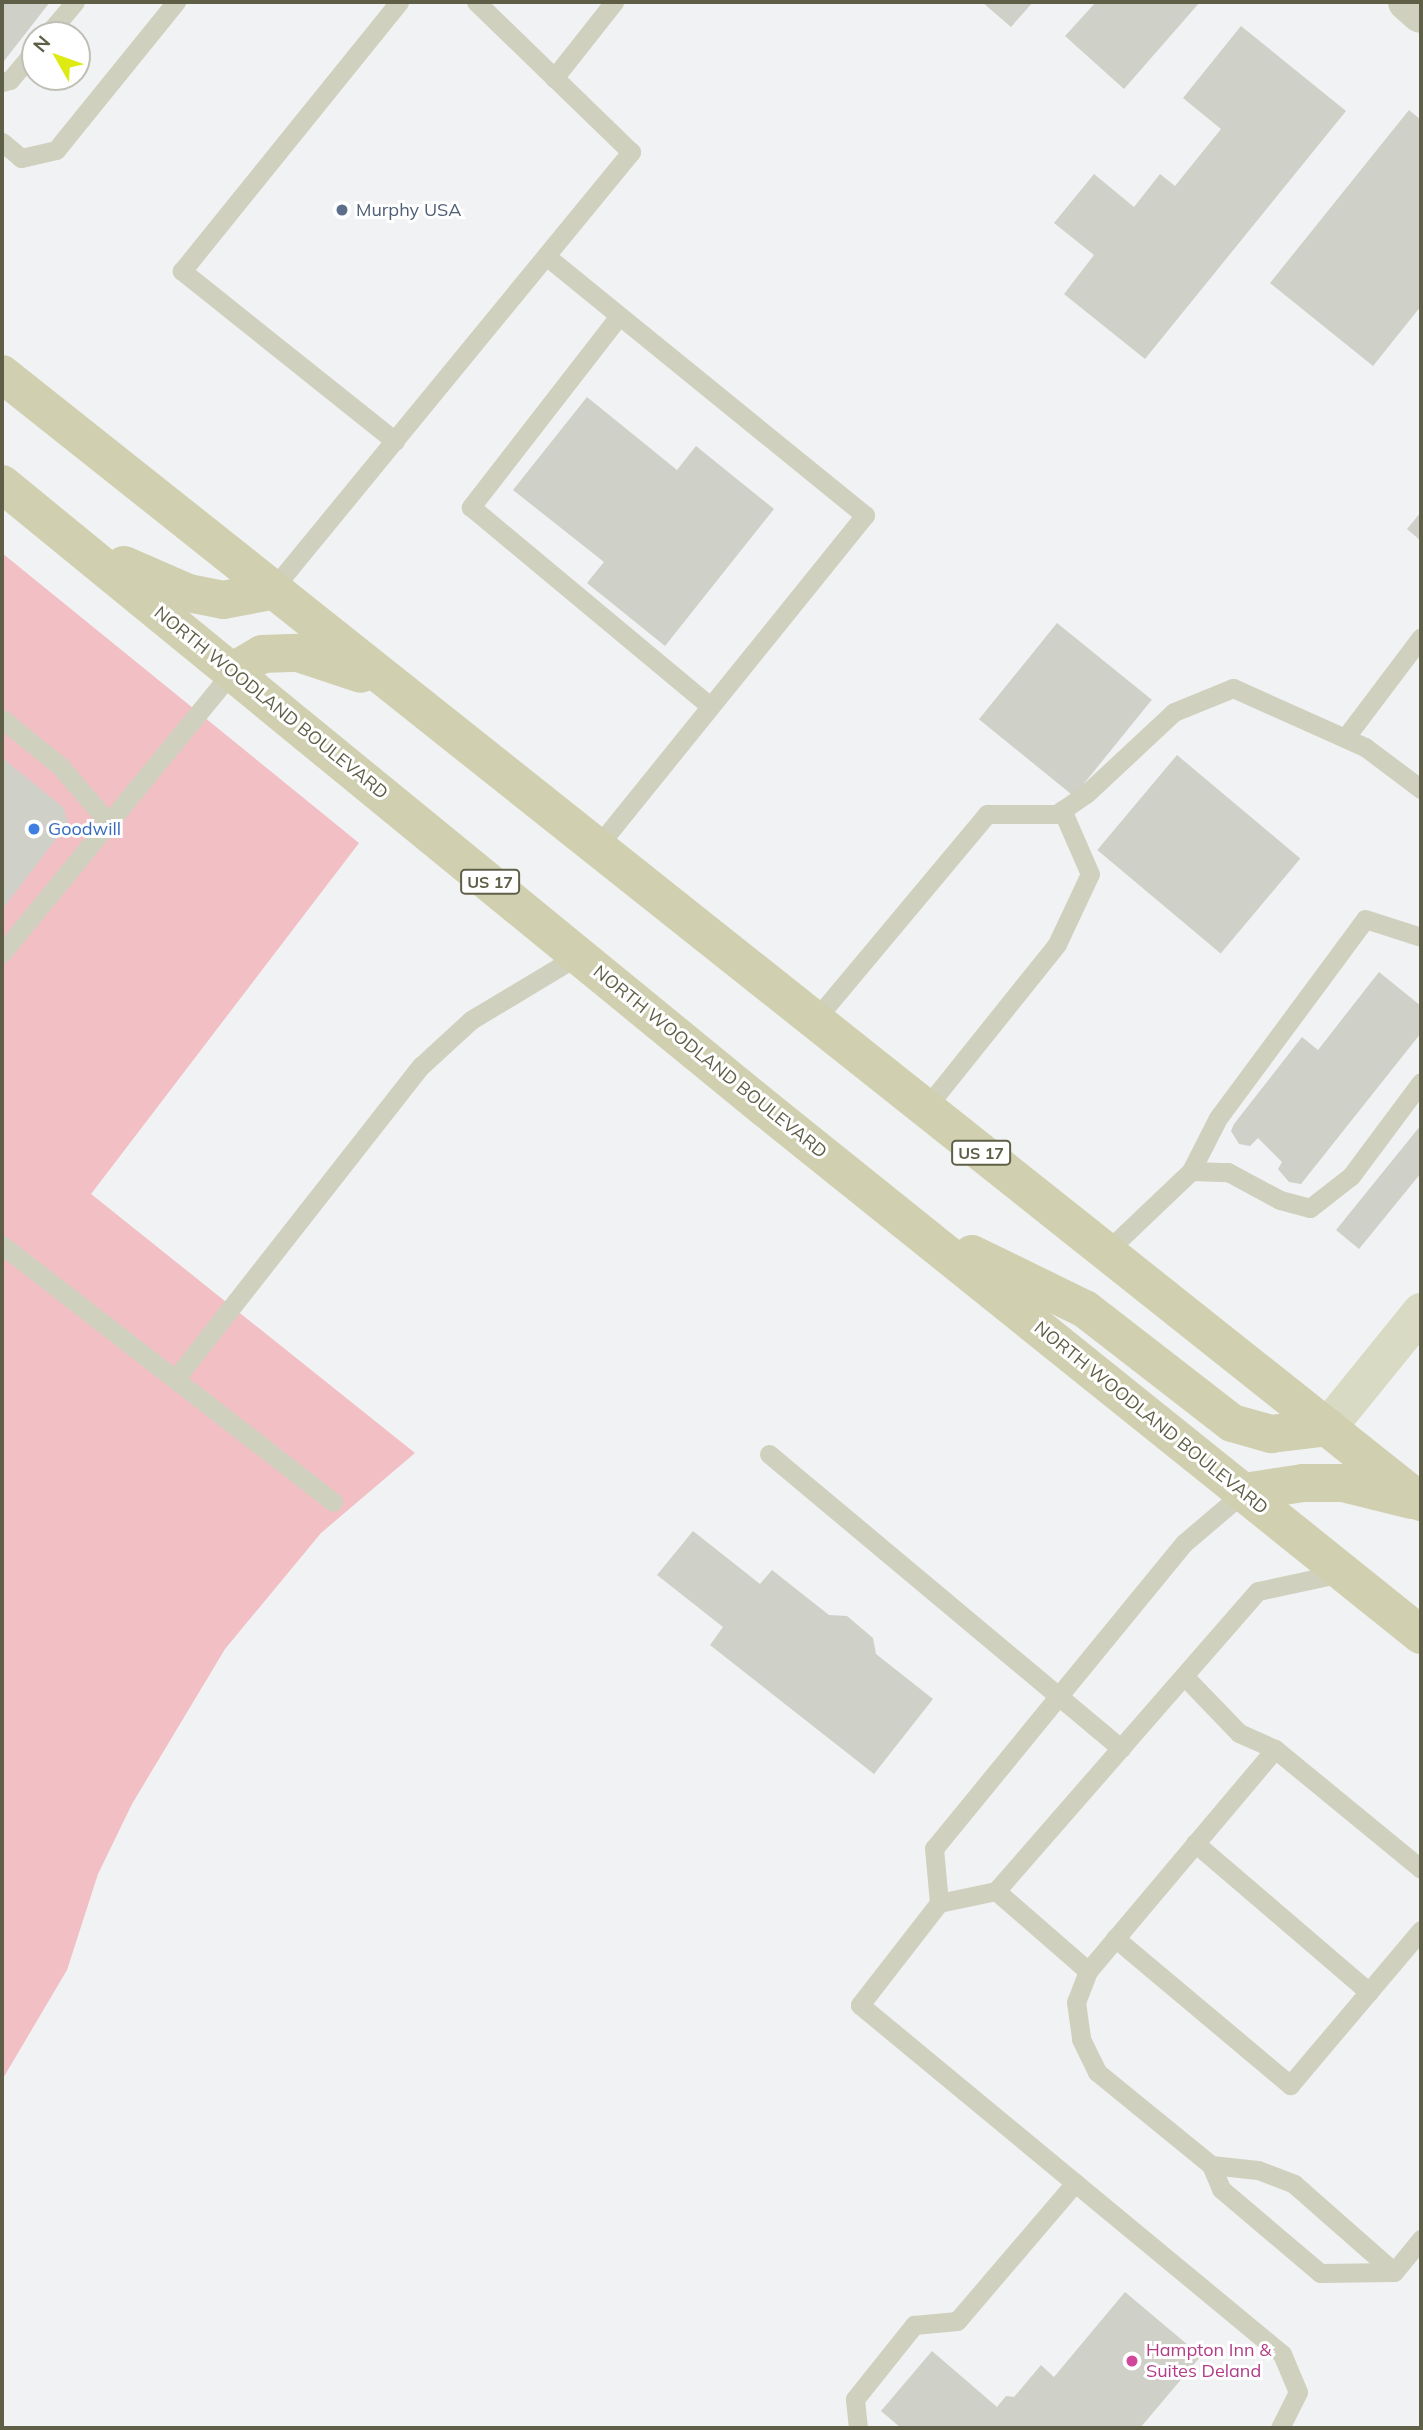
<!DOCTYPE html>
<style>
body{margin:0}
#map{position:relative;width:1423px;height:2430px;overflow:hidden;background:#f1f2f3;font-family:Mulish,sans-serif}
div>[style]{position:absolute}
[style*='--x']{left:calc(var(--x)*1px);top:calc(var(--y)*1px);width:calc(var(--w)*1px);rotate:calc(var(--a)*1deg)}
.green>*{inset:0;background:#f1bfc4}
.building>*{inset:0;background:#cfd0c8;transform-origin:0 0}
.lane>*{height:19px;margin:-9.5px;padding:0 9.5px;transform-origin:9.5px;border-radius:9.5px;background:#d0d0be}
.street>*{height:38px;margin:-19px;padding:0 19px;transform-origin:19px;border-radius:19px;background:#d0d0be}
.secondary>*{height:38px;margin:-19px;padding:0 19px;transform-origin:19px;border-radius:19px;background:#d9dac3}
.primary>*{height:38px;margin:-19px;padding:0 19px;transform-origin:19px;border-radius:19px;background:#d0d0b0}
.dots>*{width:19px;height:19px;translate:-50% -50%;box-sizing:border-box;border:4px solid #fff;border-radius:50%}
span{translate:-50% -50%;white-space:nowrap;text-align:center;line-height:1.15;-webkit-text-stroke:6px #fff;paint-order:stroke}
.shield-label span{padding:2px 5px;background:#fff;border:2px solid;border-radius:5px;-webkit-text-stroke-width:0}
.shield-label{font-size:16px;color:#5f5f48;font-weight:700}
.service-label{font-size:18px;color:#4e5e75}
.left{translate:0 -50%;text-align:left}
.street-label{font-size:18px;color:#5f5f48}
.shop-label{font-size:18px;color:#366cbe}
.hotel-label{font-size:18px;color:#b23c85}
.frame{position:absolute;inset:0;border:4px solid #5f5f48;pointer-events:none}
.north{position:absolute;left:21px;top:21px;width:70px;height:70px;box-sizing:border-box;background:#fff;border:2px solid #bfbfb6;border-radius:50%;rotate:310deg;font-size:19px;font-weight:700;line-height:28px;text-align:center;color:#5f5f48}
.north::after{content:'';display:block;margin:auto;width:24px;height:32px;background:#ddeb13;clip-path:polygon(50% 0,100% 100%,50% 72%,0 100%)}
</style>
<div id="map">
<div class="green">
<div style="clip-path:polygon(2px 553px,359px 843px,91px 1194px,415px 1453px,321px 1533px,225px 1649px,132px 1804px,98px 1874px,67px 1970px,2px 2080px)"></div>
</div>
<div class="building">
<div style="clip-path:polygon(2px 2px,50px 2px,4px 61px,2px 60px)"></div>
<div style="clip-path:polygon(982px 2px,1033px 2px,1011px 27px)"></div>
<div style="clip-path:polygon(1096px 2px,1200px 2px,1124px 89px,1065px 36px)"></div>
<div style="clip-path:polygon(1241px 26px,1346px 111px,1145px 359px,1064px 294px,1094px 255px,1054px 223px,1094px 174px,1134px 207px,1160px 174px,1175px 186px,1221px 129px,1183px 98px)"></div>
<div style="clip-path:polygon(1409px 110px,1421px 120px,1421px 306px,1373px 366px,1270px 283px)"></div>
<div style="clip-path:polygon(587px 397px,677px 470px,696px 446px,774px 509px,665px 646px,587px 583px,604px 562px,513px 490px)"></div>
<div style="clip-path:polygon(1421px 512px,1421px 541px,1407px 529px)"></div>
<div style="left:1057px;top:623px;width:122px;height:124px;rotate:39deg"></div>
<div style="left:1177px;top:755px;width:161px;height:124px;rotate:40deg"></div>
<div style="clip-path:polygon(2px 758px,63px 807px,68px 823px,2px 910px)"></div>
<div style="clip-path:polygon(1379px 972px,1421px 1006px,1421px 1033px,1301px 1184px,1289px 1182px,1278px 1169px,1282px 1162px,1258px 1138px,1250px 1146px,1239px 1144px,1231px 1131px,1234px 1124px,1302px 1037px,1318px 1050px)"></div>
<div style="clip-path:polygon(1421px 1125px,1421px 1173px,1359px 1249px,1336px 1230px)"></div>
<div style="clip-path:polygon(693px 1531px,760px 1584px,772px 1570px,829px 1615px,847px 1616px,873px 1638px,876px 1654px,933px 1699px,874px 1774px,710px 1645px,723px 1627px,657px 1575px)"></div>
<div style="clip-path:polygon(1125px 2292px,1201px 2356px,1140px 2428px,901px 2428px,881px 2411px,932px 2351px,997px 2407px,1006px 2396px,1014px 2397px,1041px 2365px,1054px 2377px)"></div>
</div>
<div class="lane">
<div style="--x:47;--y:35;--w:43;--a:-49.7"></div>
<div style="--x:554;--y:78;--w:97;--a:-51.7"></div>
<div style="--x:2;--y:82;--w:8;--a:-14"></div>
<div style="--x:10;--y:80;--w:39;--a:-50"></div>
<div style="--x:2;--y:142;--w:25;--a:40"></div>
<div style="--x:21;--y:158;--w:36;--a:-13"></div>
<div style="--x:56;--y:150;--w:191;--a:-51"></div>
<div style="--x:546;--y:256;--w:411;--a:39.1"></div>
<div style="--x:865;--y:515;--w:428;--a:128.9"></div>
<div style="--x:619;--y:316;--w:242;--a:127.8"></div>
<div style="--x:471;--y:507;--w:311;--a:39.8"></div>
<div style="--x:395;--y:441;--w:273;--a:-141.4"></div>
<div style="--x:182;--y:271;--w:346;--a:-51.1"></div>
<div style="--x:271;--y:591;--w:568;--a:-50.65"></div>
<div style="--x:631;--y:152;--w:216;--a:-135.9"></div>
<div style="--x:2;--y:719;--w:75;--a:39"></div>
<div style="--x:60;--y:766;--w:75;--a:49.3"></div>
<div style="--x:1345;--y:738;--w:126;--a:-53"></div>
<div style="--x:2;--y:953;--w:365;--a:-50.7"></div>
<div style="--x:814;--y:1021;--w:270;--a:-50.1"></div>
<div style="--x:987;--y:814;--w:70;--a:0"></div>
<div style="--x:1057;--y:814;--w:35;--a:-35"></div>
<div style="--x:1086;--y:794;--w:120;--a:-43"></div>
<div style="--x:1174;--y:712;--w:64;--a:-22.1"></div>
<div style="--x:1233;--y:688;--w:145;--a:24.1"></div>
<div style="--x:1365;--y:747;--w:70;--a:36.9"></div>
<div style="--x:925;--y:1109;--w:211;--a:-51.3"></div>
<div style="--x:1057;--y:944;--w:77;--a:-64.8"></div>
<div style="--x:1090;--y:874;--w:70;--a:-113.6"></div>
<div style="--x:1191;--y:1171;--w:37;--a:2"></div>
<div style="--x:1228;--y:1172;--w:59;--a:28.3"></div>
<div style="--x:1280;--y:1200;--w:31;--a:15"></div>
<div style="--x:1310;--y:1208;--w:52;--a:-38"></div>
<div style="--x:1351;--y:1176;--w:117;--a:-53.3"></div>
<div style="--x:2;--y:1245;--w:419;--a:37.8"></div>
<div style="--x:1106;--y:1252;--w:117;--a:-43.6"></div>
<div style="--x:1191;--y:1171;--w:59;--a:-63"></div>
<div style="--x:1218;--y:1118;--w:247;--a:-53.5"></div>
<div style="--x:1365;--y:919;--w:59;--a:17.8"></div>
<div style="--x:176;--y:1378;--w:397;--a:-51.9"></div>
<div style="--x:421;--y:1066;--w:68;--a:-42.6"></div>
<div style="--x:471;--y:1020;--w:126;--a:-31"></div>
<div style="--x:769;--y:1454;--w:459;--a:39.9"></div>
<div style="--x:1244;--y:1492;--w:79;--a:139.6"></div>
<div style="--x:1184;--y:1543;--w:394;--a:129.3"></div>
<div style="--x:934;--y:1848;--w:55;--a:84.8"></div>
<div style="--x:939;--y:1903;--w:58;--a:-11.9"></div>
<div style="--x:996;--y:1891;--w:398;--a:-48.9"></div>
<div style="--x:1258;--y:1591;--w:86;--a:-12.1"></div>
<div style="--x:1184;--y:1676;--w:79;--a:46"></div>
<div style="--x:1239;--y:1733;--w:39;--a:24"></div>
<div style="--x:1275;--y:1749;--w:189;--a:39.4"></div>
<div style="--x:1275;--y:1749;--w:290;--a:130.1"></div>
<div style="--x:1088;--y:1971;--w:33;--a:111"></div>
<div style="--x:1076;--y:2002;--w:37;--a:82"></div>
<div style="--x:1081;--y:2039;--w:37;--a:64"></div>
<div style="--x:1097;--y:2072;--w:147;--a:39.2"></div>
<div style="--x:1211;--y:2165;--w:47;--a:6.1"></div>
<div style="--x:1258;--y:2170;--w:39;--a:21"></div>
<div style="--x:1294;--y:2184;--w:133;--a:41.3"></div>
<div style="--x:1394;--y:2272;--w:43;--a:-50.7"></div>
<div style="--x:1195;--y:1843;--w:229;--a:40.6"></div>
<div style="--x:996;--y:1891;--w:122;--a:41"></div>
<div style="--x:939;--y:1903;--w:129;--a:127.8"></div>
<div style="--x:860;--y:2005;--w:548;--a:39.59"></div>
<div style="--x:1282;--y:2354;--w:41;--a:67.2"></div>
<div style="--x:1298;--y:2392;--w:40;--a:116.6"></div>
<div style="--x:1115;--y:1938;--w:229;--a:40"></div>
<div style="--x:1290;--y:2085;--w:203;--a:-49.8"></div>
<div style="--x:1211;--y:2165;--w:26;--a:67"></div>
<div style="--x:1221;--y:2189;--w:130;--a:40.3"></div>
<div style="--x:1320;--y:2273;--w:74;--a:-0.8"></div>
<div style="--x:858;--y:2428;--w:29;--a:-96"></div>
<div style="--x:855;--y:2399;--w:95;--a:-51.4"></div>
<div style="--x:914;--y:2325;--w:43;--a:-5.3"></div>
<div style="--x:957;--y:2321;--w:182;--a:-49.5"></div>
</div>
<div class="street">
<div style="--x:1407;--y:2;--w:18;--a:41"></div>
</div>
<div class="secondary">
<div style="--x:1328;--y:1427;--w:148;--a:-51"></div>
</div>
<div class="primary">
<div style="--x:2;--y:374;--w:1813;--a:38.48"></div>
<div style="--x:2;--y:484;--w:987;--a:39.29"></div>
<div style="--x:766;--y:1109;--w:840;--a:38.77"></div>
<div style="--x:124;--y:565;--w:70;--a:23.6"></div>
<div style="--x:188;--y:593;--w:36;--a:11"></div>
<div style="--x:223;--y:600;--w:49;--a:-10.6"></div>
<div style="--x:233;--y:671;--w:34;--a:-30"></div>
<div style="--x:262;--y:654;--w:36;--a:-2"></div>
<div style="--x:298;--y:653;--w:66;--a:18.4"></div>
<div style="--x:972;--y:1254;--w:126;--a:26"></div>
<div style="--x:1085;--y:1309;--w:186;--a:37.8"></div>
<div style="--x:1232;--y:1423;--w:41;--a:15.8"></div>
<div style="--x:1271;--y:1434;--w:57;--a:-7"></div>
<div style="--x:1244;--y:1492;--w:60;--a:-8.7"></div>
<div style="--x:1303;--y:1483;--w:40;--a:0"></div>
<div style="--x:1343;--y:1483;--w:70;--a:14"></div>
</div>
<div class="dots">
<div style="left:342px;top:210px;background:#5c6f8a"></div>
<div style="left:34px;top:829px;background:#3f7fe0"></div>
<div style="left:1132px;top:2361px;background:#d1479c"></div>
</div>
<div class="shield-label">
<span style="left:490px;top:882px">US 17</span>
<span style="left:981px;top:1153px">US 17</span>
</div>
<div class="service-label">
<span class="left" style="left:356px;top:210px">Murphy USA</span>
</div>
<div class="street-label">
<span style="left:271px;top:703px;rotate:39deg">NORTH WOODLAND BOULEVARD</span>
<span style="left:710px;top:1062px;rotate:39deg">NORTH WOODLAND BOULEVARD</span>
<span style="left:1151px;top:1418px;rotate:39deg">NORTH WOODLAND BOULEVARD</span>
</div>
<div class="shop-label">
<span class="left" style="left:48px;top:829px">Goodwill</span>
</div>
<div class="hotel-label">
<span class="left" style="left:1146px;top:2361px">Hampton Inn &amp;<br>Suites Deland</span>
</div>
<div class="frame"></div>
<div class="north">N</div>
</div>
